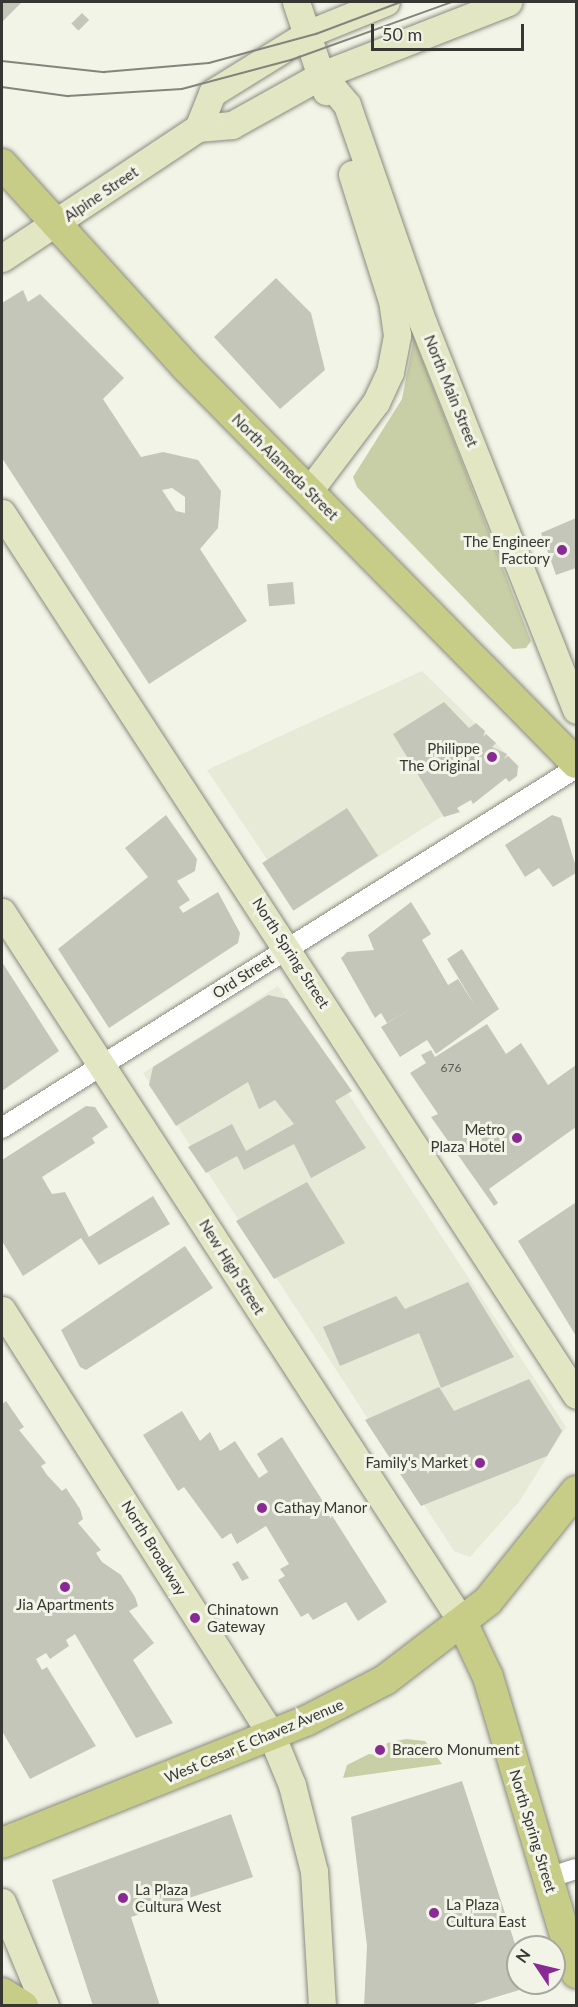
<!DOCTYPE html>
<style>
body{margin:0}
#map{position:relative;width:578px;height:2007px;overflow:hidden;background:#f2f4e7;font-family:Lato,sans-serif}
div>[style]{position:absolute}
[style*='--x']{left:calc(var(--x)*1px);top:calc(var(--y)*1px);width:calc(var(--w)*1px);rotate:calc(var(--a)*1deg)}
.built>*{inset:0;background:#e7ead6}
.green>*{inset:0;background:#c8cea6}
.building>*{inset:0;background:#c4c6b9;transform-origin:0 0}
.roads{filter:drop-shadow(0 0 2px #898b7f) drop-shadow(0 0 2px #898b7f)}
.street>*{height:20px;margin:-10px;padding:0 10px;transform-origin:10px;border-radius:10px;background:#fff}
.secondary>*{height:27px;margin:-13.5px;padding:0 13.5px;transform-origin:13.5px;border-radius:13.5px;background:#e3e6c3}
.primary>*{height:30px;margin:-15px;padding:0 15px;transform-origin:15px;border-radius:15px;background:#c7cd86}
.tram>*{height:1.5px;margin:-0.75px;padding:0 0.75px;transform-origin:0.75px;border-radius:0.75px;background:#83847c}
.dots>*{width:16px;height:16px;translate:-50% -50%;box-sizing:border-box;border:3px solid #f2f4e7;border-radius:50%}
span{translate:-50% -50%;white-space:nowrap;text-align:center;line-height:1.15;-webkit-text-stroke:6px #f2f4e7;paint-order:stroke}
.number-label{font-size:12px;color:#5a5b54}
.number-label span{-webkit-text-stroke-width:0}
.street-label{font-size:15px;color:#363732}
.poi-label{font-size:15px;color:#363732}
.right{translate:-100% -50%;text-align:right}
.left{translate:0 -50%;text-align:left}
.frame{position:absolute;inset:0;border:3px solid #363732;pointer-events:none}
.north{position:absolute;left:506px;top:1935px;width:60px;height:60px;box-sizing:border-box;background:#f2f4e7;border:2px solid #a7a89f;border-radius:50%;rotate:305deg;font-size:16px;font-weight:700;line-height:24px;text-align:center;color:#363732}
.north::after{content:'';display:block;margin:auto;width:21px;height:27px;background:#892993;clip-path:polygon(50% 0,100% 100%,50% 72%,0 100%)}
.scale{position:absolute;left:371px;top:24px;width:153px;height:27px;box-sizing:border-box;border:3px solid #363732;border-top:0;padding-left:8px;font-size:18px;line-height:21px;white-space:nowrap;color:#363732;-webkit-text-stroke:4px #f2f4e7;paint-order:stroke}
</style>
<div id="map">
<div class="built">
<div style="clip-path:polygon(422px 671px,520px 767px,299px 907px,207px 770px)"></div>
<div style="clip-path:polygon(278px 986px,566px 1427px,519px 1502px,470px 1557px,454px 1551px,143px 1073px)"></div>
</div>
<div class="green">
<div style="clip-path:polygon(414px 338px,531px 641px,526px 648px,513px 649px,357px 487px,353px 477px,402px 399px)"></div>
<div style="clip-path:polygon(406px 1739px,425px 1741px,442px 1764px,343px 1778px,347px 1765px,369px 1754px,383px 1756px,387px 1743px)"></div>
</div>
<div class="building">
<div style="clip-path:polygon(2px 2px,22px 2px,2px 22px)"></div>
<div style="left:82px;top:13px;width:10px;height:15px;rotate:45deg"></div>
<div style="clip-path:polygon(276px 278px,311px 313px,325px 370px,280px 409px,214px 337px)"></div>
<div style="clip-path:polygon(evenodd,23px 290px,28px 302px,40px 294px,124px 378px,103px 399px,141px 457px,163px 452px,198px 460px,221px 491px,218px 528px,200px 549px,247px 621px,149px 684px,2px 458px,2px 303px,23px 290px,172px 488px,185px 497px,185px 513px,176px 511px,162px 490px,172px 488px)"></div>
<div style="clip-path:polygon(576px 518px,576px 568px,556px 575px,541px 533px)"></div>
<div style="left:293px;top:582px;width:22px;height:26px;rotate:85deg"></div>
<div style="clip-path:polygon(444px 702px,469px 728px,476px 723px,485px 731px,483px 737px,486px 734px,496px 743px,492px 747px,507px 754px,504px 759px,508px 756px,518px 766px,517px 776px,509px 782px,506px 778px,473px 804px,471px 800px,457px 808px,460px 812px,444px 817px,393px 734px)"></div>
<div style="left:347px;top:808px;width:57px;height:101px;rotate:57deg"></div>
<div style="clip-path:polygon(166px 815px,197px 859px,195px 871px,177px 881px,190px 900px,179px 907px,183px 913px,218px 892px,240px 933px,238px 943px,109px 1028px,58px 949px,148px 877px,125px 848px)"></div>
<div style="clip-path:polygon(552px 815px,561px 818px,576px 867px,576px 873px,553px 887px,539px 868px,525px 877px,505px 845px)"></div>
<div style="clip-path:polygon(411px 902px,431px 934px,422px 940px,448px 985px,458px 979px,476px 1007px,447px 959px,462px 949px,499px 1009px,436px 1054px,427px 1040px,400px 1057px,381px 1027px,412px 1008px,387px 1023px,381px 1013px,375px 1018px,341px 958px,347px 952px,374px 950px,368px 935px)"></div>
<div style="clip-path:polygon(2px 962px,59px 1051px,2px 1091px)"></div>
<div style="clip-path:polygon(268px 995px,287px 999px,352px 1091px,335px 1101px,366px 1148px,311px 1178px,294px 1144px,244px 1170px,237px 1156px,206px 1173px,188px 1147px,232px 1124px,246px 1151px,294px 1124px,275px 1100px,259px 1109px,248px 1082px,176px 1126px,149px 1085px,153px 1067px)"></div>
<div style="clip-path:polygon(487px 1024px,506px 1054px,521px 1043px,548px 1085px,576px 1065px,576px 1127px,489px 1189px,498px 1203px,494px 1206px,431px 1117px,438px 1114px,410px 1073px,426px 1063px,421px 1055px,431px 1050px,435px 1057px)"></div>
<div style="clip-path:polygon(86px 1106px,95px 1107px,108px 1127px,92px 1138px,95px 1143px,42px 1177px,52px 1194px,65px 1192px,89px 1237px,153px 1196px,170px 1224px,99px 1265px,81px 1238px,23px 1276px,2px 1241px,2px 1160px)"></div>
<div style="clip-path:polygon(307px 1182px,345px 1243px,274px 1279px,236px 1221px)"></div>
<div style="clip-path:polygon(575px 1203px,576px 1205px,576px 1336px,518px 1241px)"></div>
<div style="clip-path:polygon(185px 1246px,213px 1288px,86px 1370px,80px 1367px,61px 1330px)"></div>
<div style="clip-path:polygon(468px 1282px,514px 1357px,441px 1388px,419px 1333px,340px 1366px,323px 1327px,396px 1296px,405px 1309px)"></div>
<div style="clip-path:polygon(529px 1379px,562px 1431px,547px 1456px,421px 1506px,365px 1420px,439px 1387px,454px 1411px)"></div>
<div style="clip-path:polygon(6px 1401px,24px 1427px,19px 1430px,46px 1463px,41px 1466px,47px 1475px,62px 1491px,66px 1488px,80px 1509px,83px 1519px,78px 1523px,101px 1550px,96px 1553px,102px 1562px,121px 1575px,135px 1597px,138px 1606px,129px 1611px,154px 1643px,133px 1660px,173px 1723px,136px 1738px,75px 1634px,66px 1640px,69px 1646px,50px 1659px,46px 1653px,36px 1659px,42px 1670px,47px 1667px,96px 1746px,30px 1779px,2px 1731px,2px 1404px)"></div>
<div style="clip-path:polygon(182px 1411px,200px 1441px,210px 1432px,220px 1451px,235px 1441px,259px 1478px,268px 1472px,257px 1454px,282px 1437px,387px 1602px,358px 1621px,346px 1602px,313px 1620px,308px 1613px,301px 1617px,278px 1580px,285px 1576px,280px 1569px,289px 1564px,266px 1526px,237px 1544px,231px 1533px,222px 1539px,184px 1487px,178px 1491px,143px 1435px)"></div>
<div style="clip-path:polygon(238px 1561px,249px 1578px,242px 1581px,232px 1564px)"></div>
<div style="clip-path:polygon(462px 1781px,518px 1953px,518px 1983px,529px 1987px,467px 2006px,364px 2006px,367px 1946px,351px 1817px)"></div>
<div style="clip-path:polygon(231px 1814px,253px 1877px,131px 1917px,160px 2006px,93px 2006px,52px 1880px)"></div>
</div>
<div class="roads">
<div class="street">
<div style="--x:2;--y:1128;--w:678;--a:-32.1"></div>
<div style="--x:548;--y:1878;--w:29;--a:-18"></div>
</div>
<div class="secondary">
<div style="--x:296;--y:2;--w:94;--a:71.4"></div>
<div style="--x:322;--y:75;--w:39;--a:50"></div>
<div style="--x:347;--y:105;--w:231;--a:70.8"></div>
<div style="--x:423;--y:323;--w:416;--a:68.4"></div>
<div style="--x:198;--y:128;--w:38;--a:-68"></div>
<div style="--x:212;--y:93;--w:112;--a:-31.8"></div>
<div style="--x:307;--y:34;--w:85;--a:-22.1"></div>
<div style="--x:2;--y:258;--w:235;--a:-33.6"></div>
<div style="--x:198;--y:128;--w:34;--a:-5"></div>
<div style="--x:232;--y:125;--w:103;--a:-29.1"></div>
<div style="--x:322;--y:75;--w:200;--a:-21.4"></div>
<div style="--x:309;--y:491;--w:111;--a:-53"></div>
<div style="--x:376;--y:402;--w:33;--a:-65"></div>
<div style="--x:390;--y:372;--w:38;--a:-79"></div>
<div style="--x:397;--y:335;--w:34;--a:-98"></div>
<div style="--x:392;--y:301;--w:133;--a:-107.5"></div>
<div style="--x:2;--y:513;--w:1052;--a:56.94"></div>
<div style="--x:2;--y:912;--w:846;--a:57.06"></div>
<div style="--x:2;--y:1310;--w:502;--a:57.61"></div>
<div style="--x:271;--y:1734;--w:55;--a:67.6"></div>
<div style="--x:292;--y:1785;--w:89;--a:75.7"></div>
<div style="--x:314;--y:1871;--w:135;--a:86.6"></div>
<div style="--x:2;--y:1902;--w:113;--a:67.5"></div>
</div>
<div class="primary">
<div style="--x:2;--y:164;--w:273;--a:47.8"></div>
<div style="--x:185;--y:366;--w:557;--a:45.44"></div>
<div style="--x:462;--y:1622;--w:61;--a:64.7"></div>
<div style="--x:488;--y:1677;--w:309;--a:73.4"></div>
<div style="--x:2;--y:1843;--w:328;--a:-21.9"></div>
<div style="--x:306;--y:1721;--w:89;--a:-27.4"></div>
<div style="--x:385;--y:1680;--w:130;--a:-37.5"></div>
<div style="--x:488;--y:1601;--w:141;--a:-51.3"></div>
<div style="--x:2;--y:1993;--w:25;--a:32"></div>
</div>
</div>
<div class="tram">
<div style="--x:2;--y:61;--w:103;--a:6.2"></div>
<div style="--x:104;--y:72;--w:105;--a:-4.9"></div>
<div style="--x:209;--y:63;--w:111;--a:-15.2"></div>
<div style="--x:316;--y:34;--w:91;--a:-20.6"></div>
<div style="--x:2;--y:87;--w:67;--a:7.8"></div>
<div style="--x:68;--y:96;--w:114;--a:-3.5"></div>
<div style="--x:182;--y:89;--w:113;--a:-14.9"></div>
<div style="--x:291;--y:60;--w:171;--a:-19.8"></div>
</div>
<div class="dots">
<div style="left:562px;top:550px;background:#892993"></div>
<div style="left:492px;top:757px;background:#892993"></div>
<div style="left:517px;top:1138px;background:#892993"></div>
<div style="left:480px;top:1463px;background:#892993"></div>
<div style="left:262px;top:1508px;background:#892993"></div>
<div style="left:65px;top:1587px;background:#892993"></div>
<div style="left:195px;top:1618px;background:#892993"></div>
<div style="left:380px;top:1750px;background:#892993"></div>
<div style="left:123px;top:1898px;background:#892993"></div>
<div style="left:434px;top:1913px;background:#892993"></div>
</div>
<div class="number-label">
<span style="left:451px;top:1068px">676</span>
</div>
<div class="street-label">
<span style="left:101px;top:194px;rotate:-34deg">Alpine Street</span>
<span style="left:451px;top:391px;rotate:68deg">North Main Street</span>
<span style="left:285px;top:467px;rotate:45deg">North Alameda Street</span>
<span style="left:291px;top:953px;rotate:57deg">North Spring Street</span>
<span style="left:243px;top:976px;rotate:-33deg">Ord Street</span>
<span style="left:232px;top:1267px;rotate:58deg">New High Street</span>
<span style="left:154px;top:1548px;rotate:58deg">North Broadway</span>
<span style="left:254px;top:1741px;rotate:-23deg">West Cesar E Chavez Avenue</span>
<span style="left:533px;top:1831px;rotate:73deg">North Spring Street</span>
</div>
<div class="poi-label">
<span class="right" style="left:550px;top:550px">The Engineer<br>Factory</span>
<span class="right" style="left:480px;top:757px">Philippe<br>The Original</span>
<span class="right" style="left:505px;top:1138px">Metro<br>Plaza Hotel</span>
<span class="right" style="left:468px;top:1463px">Family's Market</span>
<span class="left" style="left:274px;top:1508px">Cathay Manor</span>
<span style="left:65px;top:1605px">Jia Apartments</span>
<span class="left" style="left:207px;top:1618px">Chinatown<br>Gateway</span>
<span class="left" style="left:392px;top:1750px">Bracero Monument</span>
<span class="left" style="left:135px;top:1898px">La Plaza<br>Cultura West</span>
<span class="left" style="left:446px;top:1913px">La Plaza<br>Cultura East</span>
</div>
<div class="frame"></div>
<div class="north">N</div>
<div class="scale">50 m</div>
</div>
